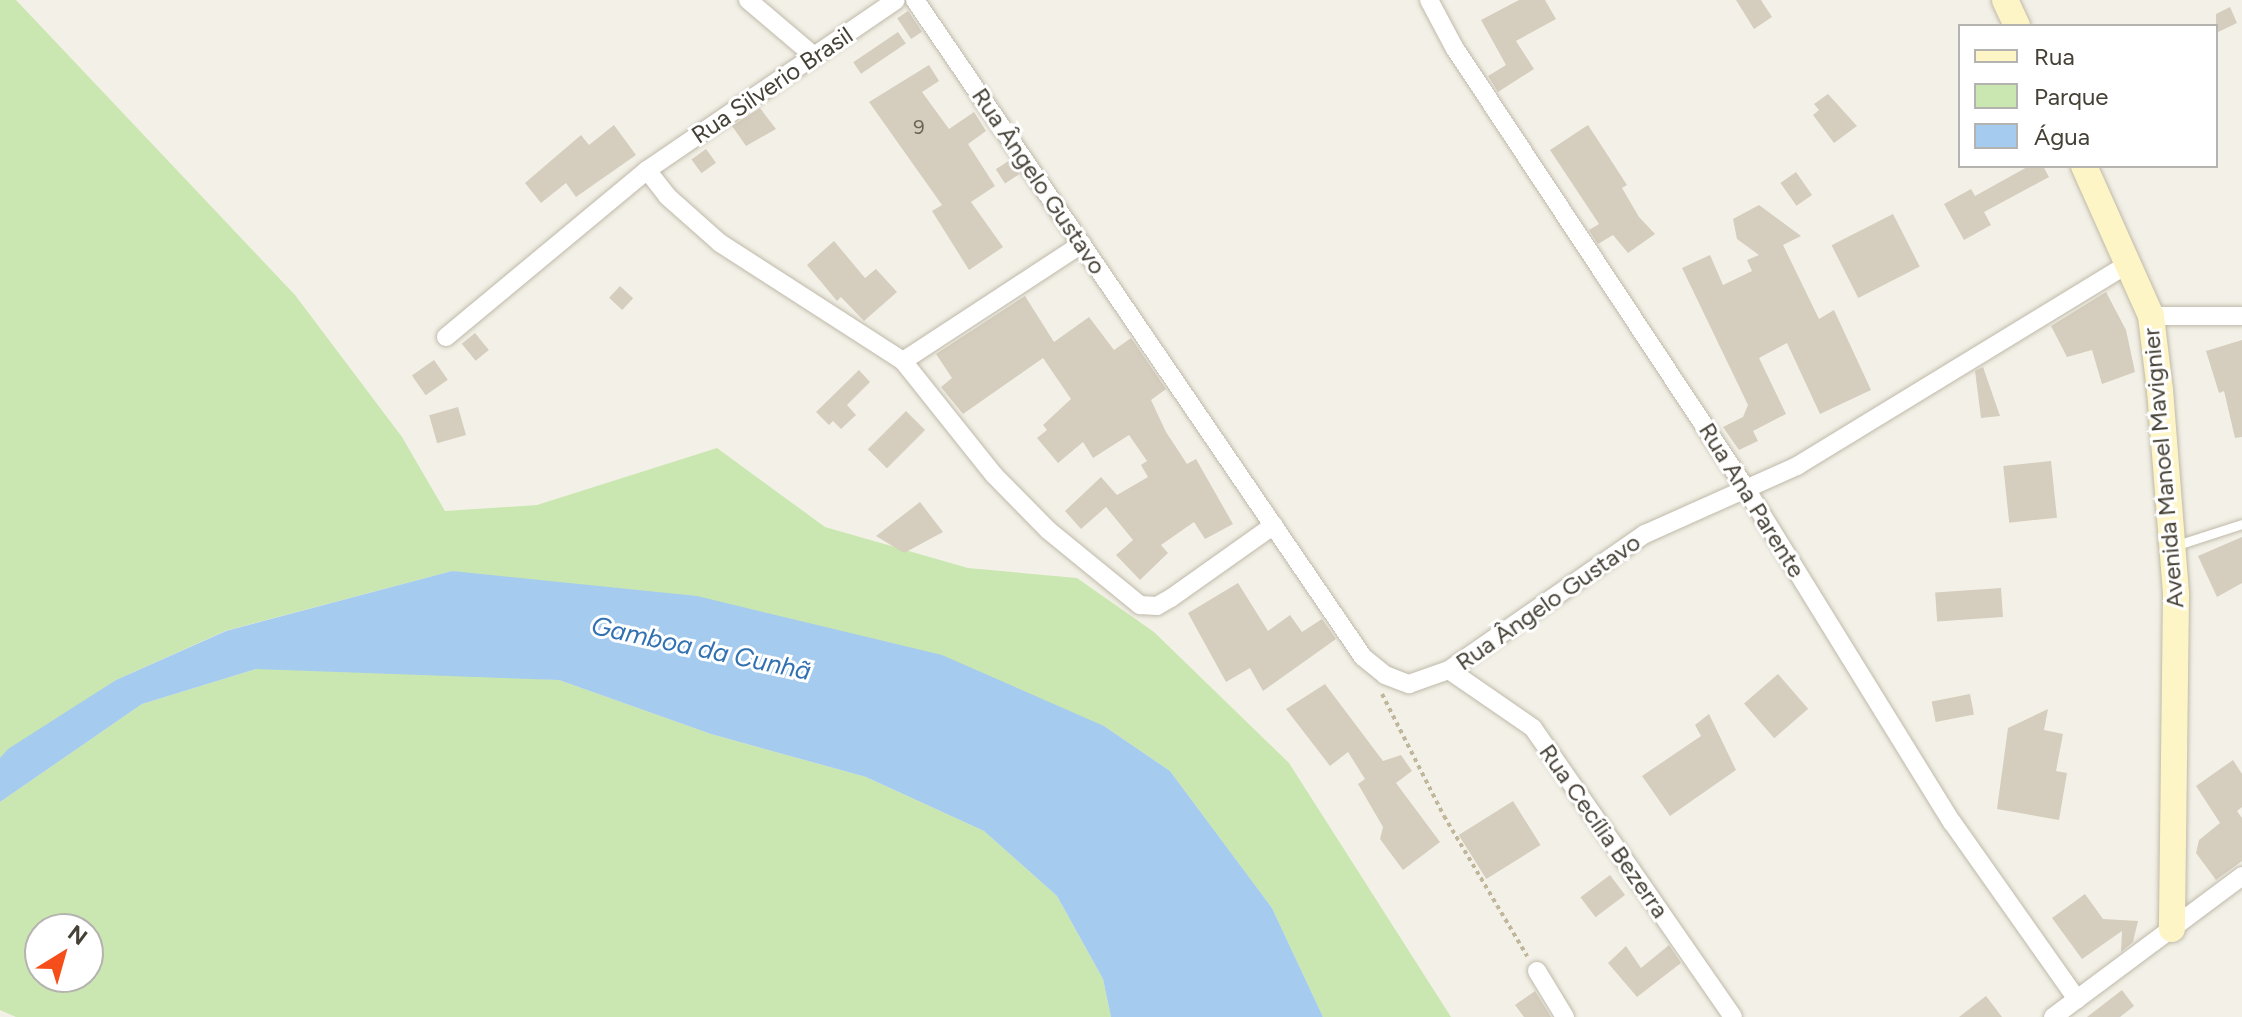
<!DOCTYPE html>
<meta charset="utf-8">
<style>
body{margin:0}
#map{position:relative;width:2242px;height:1017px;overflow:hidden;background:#f3f1e7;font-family:Figtree,sans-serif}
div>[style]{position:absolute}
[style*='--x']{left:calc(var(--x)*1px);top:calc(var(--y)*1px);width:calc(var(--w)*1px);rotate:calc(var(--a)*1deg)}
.green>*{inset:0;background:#cae7b1}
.water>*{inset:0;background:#a5cbef}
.building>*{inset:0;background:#d5cdbd;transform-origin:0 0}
.path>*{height:4px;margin-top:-2px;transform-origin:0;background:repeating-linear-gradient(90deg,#c0b69b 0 4px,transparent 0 8px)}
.roads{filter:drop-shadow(0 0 2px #bfb9aa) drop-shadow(0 0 2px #bfb9aa)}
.lane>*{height:9px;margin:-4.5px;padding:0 4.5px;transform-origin:4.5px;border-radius:4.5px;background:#fff}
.street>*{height:18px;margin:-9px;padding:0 9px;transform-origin:9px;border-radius:9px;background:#fff}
.secondary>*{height:26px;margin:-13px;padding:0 13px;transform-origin:13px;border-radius:13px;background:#fef5c7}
span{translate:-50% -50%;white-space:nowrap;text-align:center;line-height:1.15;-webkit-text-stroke:6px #fff;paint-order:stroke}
.number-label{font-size:20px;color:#6a6458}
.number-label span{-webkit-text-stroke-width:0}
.street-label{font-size:24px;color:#464136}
.water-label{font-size:26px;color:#3171b1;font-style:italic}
.legend{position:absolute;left:1958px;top:24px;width:260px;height:144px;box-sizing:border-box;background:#fff;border:2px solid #b5b3af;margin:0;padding:10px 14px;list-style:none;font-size:24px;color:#464136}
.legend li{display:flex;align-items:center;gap:16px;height:40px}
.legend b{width:40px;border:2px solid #b5b3af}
.north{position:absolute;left:24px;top:913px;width:80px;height:80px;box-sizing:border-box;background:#fff;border:2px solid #b5b3af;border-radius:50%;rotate:37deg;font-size:22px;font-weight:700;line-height:32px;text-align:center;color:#464136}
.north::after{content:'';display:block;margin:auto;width:28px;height:36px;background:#f64e1b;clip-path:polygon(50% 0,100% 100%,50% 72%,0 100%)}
</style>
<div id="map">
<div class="green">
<div style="clip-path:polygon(0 0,16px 0,295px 295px,402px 437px,445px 511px,537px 505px,717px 448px,825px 527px,968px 568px,1077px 578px,1154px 632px,1289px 763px,1451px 1017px,1323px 1017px,1272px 908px,1170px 771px,1104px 726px,452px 571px,225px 631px,116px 680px,0 758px)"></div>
<div style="clip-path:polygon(evenodd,337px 668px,559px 680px,711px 734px,866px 777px,984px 831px,1057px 896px,1103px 979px,1111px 1017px,16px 1017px,0 1010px,0 802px,142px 704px,256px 669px,337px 668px,40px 929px,88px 929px,88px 977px,40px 977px,40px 929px)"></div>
</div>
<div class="water">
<div style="clip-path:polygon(452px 571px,697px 596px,942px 655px,1104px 726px,1170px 771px,1272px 908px,1323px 1017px,1111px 1017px,1103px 979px,1057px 896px,984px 831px,866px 777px,711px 734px,559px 680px,256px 669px,142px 704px,0 802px,0 758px,8px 749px,116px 680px,226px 631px)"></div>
</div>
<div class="building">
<div style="clip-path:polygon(1519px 0,1545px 0,1556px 19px,1516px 41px,1534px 69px,1498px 92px,1488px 76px,1506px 65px,1481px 20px)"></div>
<div style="clip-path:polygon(1736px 0,1761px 0,1772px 17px,1754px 29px)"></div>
<div style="clip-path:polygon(2230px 7px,2237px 23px,2216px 33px,2216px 14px)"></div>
<div style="left:908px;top:11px;width:25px;height:13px;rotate:56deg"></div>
<div style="left:898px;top:32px;width:14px;height:54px;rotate:56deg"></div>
<div style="clip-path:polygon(929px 65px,939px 81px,922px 92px,949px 129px,974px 112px,986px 131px,968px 144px,995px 186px,971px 202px,1003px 247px,969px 270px,932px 211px,942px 205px,869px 102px)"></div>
<div style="clip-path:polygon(1828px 94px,1857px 126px,1834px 143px,1813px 115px,1819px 110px,1814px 104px)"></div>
<div style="clip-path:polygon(760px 108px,776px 129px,746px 146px,732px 126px)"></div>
<div style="clip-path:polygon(614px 125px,636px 155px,576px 197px,566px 183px,541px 203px,525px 183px,581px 135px,589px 145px)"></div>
<div style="clip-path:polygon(1588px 125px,1627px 185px,1622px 188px,1639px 217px,1655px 234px,1628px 253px,1613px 235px,1598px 244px,1589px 230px,1599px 224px,1550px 150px)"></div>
<div style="left:706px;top:149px;width:17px;height:18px;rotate:54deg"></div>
<div style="left:1010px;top:160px;width:17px;height:17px;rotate:57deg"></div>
<div style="clip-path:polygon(2029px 166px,2043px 166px,2049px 177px,1984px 212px,1991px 225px,1964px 240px,1944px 204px,1971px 189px,1975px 196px)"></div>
<div style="left:1796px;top:172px;width:28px;height:19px;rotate:55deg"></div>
<div style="clip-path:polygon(1759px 205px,1801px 236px,1783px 245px,1819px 319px,1834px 310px,1871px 390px,1820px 414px,1787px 343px,1759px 358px,1786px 414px,1753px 431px,1758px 441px,1739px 450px,1723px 427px,1743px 417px,1748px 405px,1682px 268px,1710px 255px,1723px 285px,1752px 271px,1747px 260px,1759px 255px,1737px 239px,1733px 219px)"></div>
<div style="left:1893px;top:214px;width:59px;height:69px;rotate:63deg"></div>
<div style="clip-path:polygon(834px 241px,865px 278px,876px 269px,897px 292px,864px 321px,841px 297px,837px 301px,807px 265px)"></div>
<div style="left:620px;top:286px;width:18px;height:16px;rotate:43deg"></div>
<div style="clip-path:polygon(2106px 292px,2126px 330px,2135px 372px,2102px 384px,2092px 350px,2067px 357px,2051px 326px)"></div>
<div style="clip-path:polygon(1025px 296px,1054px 342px,1089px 317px,1114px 350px,1131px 338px,1166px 389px,1151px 400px,1166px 432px,1187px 464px,1196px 459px,1233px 524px,1205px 539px,1194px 522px,1161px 545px,1168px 553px,1140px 580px,1116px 555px,1133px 540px,1106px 507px,1081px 529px,1065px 511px,1101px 477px,1117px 495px,1148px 477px,1141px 465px,1147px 461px,1129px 435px,1093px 458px,1083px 442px,1058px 463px,1037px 438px,1047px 430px,1043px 425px,1071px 399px,1043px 358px,963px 414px,941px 387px,952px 378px,936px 354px)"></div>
<div style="left:475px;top:333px;width:22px;height:17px;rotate:51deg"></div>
<div style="clip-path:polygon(2242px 340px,2242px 437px,2235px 438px,2224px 391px,2219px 393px,2206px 351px)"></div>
<div style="left:434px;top:360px;width:24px;height:27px;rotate:55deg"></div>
<div style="clip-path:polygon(1983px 367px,2000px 416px,1981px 418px,1975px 371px)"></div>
<div style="clip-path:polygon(859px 370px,870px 382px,847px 405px,856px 415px,841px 429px,833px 421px,829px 425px,816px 412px)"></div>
<div style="left:458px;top:407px;width:29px;height:30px;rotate:74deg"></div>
<div style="left:906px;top:411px;width:27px;height:54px;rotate:45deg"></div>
<div style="left:2051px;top:461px;width:57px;height:48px;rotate:84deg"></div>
<div style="clip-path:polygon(920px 502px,943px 532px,904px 553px,876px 536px)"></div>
<div style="clip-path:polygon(2242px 537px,2242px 583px,2217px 597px,2198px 556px)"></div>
<div style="clip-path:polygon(1238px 583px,1268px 631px,1290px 615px,1302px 632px,1322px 619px,1336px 639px,1263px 691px,1250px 668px,1226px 682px,1188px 613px)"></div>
<div style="left:2001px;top:588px;width:29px;height:66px;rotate:86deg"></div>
<div style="left:1778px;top:674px;width:46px;height:45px;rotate:49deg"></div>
<div style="clip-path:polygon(1325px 684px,1383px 761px,1401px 755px,1412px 771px,1396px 783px,1440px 842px,1403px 870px,1380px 839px,1383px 827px,1358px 784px,1365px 779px,1348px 752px,1330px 766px,1286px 709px)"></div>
<div style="left:1970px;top:694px;width:21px;height:39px;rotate:79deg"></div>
<div style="clip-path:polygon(2048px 709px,2044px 730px,2063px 734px,2056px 771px,2067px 773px,2059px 820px,1997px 809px,2008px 728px)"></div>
<div style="clip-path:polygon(1709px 714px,1736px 770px,1670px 816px,1642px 776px,1701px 736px,1695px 725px)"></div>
<div style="clip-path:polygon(2233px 760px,2242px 774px,2242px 807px,2237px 811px,2242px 818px,2242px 861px,2216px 880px,2196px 853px,2199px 840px,2220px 823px,2196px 786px)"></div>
<div style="left:1513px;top:801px;width:52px;height:64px;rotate:58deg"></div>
<div style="left:1610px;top:875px;width:25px;height:37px;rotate:53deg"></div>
<div style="clip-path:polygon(2085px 894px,2103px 919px,2138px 921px,2133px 942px,2121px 952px,2122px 931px,2082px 959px,2052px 918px)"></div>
<div style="clip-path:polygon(1669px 945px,1681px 963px,1637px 997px,1608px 963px,1626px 946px,1641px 968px)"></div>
<div style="clip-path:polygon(2122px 990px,2134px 1006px,2120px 1017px,2087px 1017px)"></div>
<div style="clip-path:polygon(1535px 991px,1551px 1017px,1524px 1017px,1515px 1005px)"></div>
<div style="clip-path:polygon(1986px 996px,2002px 1017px,1959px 1017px)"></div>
</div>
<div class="path">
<div style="--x:1382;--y:694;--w:137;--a:63.1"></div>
<div style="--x:1444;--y:816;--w:163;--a:59.3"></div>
</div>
<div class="roads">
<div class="lane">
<div style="--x:2174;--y:546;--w:71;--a:-17.9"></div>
</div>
<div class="street">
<div style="--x:748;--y:0;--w:87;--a:40.3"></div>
<div style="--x:915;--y:0;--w:795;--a:55.71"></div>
<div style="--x:1363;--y:657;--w:28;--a:39"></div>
<div style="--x:1385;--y:675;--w:26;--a:21"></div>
<div style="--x:1409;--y:684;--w:42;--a:-19.3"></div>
<div style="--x:1449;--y:670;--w:239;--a:-34.8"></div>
<div style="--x:1645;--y:534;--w:167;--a:-24.1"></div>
<div style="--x:1797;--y:466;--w:390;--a:-31.4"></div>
<div style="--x:1429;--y:0;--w:53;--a:62"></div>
<div style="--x:1454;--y:47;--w:530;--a:56.55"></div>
<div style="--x:1746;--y:489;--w:392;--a:58.3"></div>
<div style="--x:1952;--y:822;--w:217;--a:54.8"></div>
<div style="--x:647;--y:170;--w:33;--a:52"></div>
<div style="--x:667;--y:196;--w:71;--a:41.6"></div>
<div style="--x:720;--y:243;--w:218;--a:32.8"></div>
<div style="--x:903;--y:361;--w:146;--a:51.4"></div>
<div style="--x:994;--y:475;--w:77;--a:45.5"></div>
<div style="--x:1048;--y:530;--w:119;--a:39.2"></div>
<div style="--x:1140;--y:605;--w:17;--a:3"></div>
<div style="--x:1157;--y:606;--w:16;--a:-30"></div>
<div style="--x:1171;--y:598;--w:126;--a:-35.3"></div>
<div style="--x:2151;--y:316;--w:91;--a:0"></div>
<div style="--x:446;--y:337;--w:261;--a:-39.7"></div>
<div style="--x:647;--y:170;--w:301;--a:-34.3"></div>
<div style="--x:903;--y:361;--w:214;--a:-33.2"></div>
<div style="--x:1449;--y:670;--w:102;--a:34.6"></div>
<div style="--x:1533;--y:728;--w:351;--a:55.3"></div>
<div style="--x:1537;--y:971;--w:54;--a:58.7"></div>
<div style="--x:2053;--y:1017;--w:236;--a:-36.7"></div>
</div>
<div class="secondary">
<div style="--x:2005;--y:0;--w:29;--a:65"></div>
<div style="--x:2084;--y:166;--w:164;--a:65.9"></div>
<div style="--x:2151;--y:316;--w:75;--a:83.1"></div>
<div style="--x:2160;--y:390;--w:206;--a:85.5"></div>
<div style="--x:2176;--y:595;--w:334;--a:90.7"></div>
</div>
</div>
<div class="number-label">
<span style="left:919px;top:127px">9</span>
</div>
<div class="street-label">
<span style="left:772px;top:85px;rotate:-34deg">Rua Silverio Brasil</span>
<span style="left:1039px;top:181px;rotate:56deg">Rua Ângelo Gustavo</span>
<span style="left:2163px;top:468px;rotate:-95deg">Avenida Manoel Mavignier</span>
<span style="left:1752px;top:500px;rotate:58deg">Rua Ana Parente</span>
<span style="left:1548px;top:602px;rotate:-35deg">Rua Ângelo Gustavo</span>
<span style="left:1604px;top:831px;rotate:55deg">Rua Cecília Bezerra</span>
</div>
<div class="water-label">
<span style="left:701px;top:649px;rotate:12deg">Gamboa da Cunhã</span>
</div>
<ul class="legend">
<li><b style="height:10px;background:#fef5c7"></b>Rua</li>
<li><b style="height:22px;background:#cae7b1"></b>Parque</li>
<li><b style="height:22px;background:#a5cbef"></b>Água</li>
</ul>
<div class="north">N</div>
</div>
